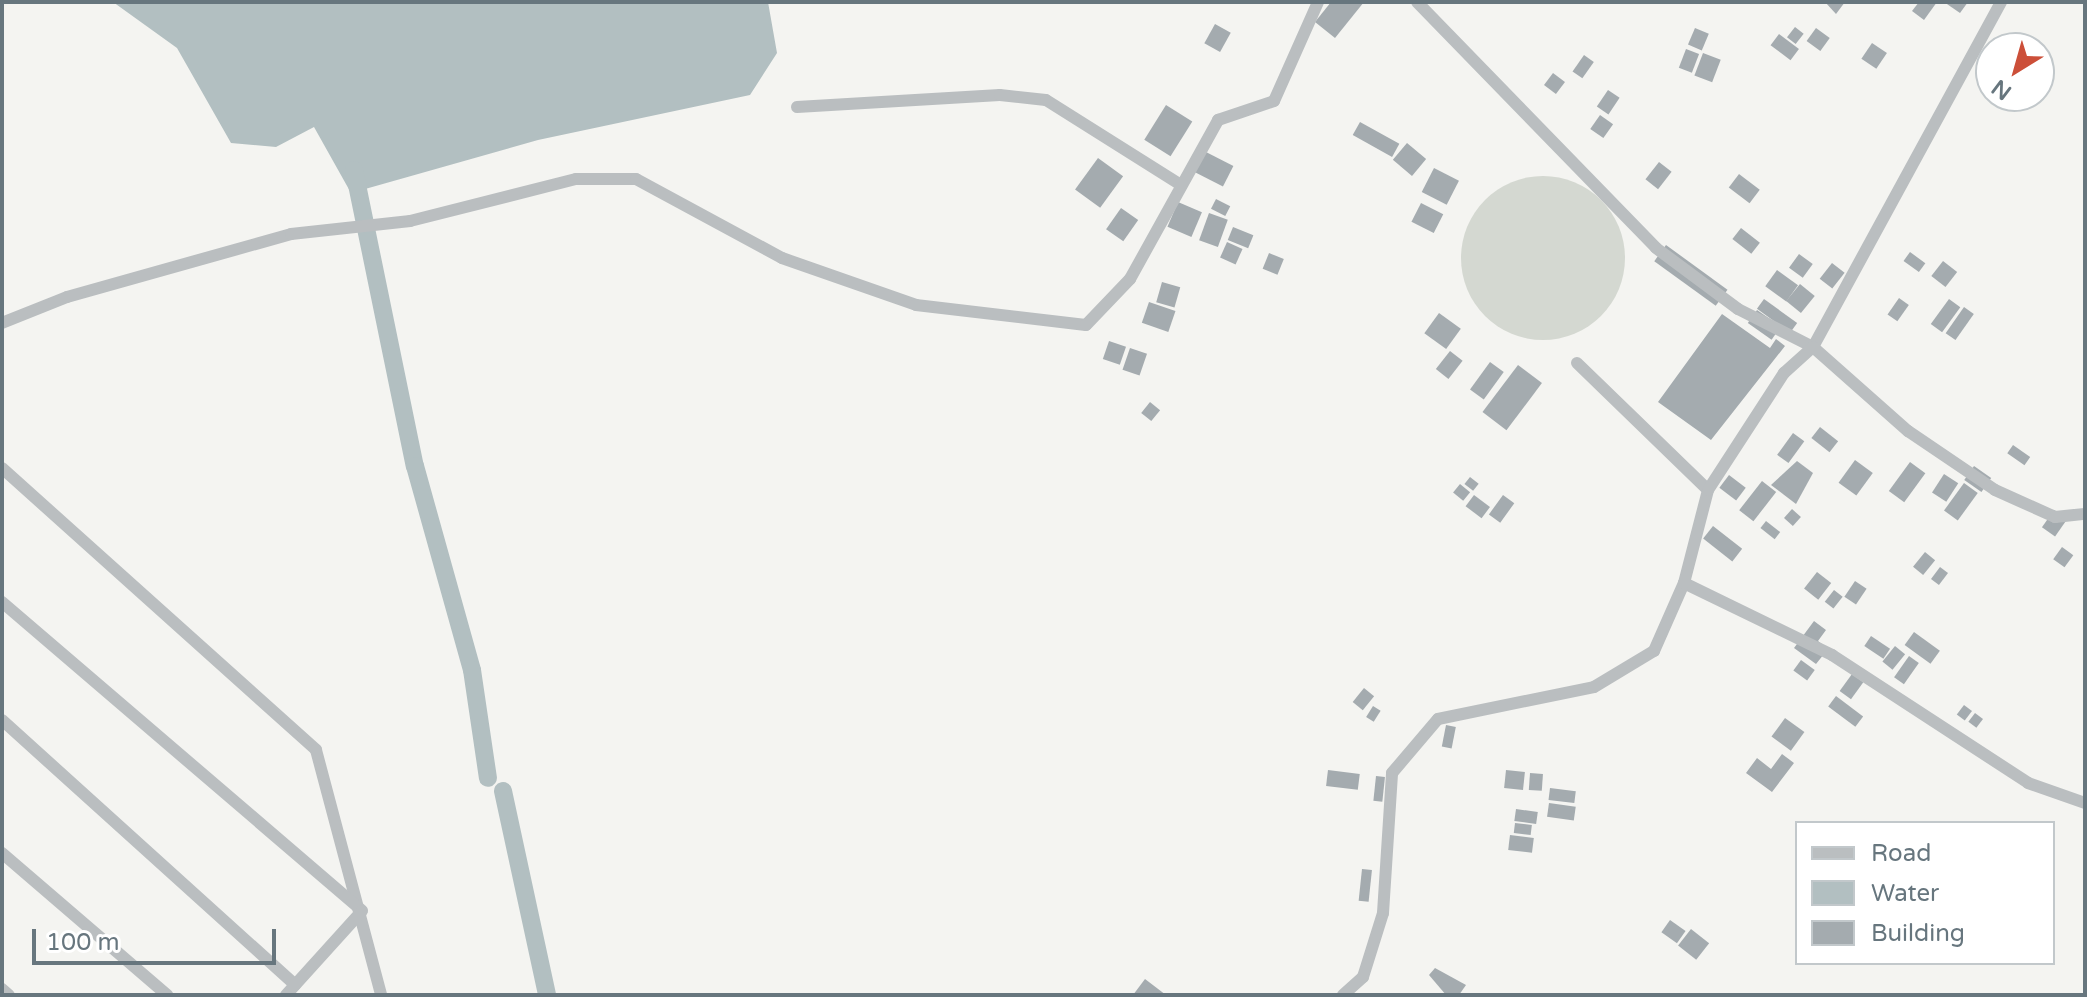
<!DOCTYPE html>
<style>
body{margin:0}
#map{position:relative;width:2087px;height:997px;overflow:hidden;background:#f4f4f1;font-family:"Varela Round",sans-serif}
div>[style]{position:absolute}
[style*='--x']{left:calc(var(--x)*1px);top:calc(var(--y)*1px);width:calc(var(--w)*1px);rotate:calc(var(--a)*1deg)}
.green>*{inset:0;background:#d4d8d1}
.round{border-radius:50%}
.water>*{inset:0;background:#b2bfc1}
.canal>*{height:18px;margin:-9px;padding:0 9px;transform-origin:9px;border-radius:9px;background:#b2bfc1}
.building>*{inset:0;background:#a4abaf;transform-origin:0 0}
.street>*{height:12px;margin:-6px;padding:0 6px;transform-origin:6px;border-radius:6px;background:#babec0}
span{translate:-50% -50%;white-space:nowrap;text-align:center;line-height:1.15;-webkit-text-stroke:8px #fff;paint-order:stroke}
.frame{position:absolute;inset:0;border:4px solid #67767e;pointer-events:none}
.legend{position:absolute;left:1795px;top:821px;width:260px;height:144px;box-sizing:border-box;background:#fff;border:2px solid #c2c8cb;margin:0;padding:10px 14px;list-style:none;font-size:24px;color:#67767e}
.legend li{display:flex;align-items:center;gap:16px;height:40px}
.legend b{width:40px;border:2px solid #c2c8cb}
.north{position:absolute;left:1975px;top:32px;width:80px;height:80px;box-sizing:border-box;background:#fff;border:2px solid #c2c8cb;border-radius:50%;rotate:217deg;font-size:22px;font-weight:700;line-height:32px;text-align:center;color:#67767e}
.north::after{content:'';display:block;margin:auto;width:28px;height:36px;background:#cc4f39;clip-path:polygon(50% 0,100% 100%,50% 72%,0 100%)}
.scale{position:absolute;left:32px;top:929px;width:244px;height:36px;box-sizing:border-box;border:4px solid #67767e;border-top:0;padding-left:10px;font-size:24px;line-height:28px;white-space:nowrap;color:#67767e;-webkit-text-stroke:6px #fff;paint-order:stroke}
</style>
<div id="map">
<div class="green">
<div class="round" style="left:1461px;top:176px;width:164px;height:164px"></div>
</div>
<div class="water">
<div style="clip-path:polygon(113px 2px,768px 2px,777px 53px,750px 95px,538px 140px,351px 193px,314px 127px,276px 147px,231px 143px,177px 48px)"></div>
</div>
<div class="canal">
<div style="--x:354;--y:170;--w:302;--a:78.4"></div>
<div style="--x:415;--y:466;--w:212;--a:74.4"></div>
<div style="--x:472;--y:670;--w:109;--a:81.6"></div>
<div style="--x:503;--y:791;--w:209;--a:77.8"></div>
</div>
<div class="building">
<div style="clip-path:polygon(1331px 2px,1364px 2px,1335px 38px,1315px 22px)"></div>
<div style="clip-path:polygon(1825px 2px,1845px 2px,1836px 14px)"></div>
<div style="clip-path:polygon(1919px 2px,1937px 2px,1924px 20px,1912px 11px)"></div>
<div style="clip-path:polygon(1944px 2px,1968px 2px,1960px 13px)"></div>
<div style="left:1215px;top:24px;width:18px;height:22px;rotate:29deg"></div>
<div style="left:1795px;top:27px;width:11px;height:13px;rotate:38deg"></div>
<div style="left:1695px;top:28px;width:15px;height:18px;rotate:23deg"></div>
<div style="left:1816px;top:28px;width:17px;height:16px;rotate:36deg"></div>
<div style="left:1779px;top:34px;width:25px;height:14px;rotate:37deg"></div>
<div style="left:1872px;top:43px;width:18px;height:19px;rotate:34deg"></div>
<div style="left:1686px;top:49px;width:14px;height:20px;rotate:21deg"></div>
<div style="left:1703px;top:53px;width:19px;height:24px;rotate:21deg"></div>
<div style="left:1584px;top:55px;width:12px;height:20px;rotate:35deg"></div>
<div style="left:1553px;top:73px;width:15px;height:15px;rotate:37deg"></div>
<div style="left:1608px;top:90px;width:14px;height:20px;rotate:34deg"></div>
<div style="left:1166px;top:105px;width:31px;height:41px;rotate:32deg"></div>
<div style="left:1600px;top:115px;width:16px;height:17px;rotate:35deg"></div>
<div style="left:1360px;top:122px;width:45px;height:15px;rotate:29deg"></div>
<div style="left:1407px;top:143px;width:25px;height:22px;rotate:40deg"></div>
<div style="left:1204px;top:151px;width:33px;height:23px;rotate:27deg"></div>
<div style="left:1098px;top:158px;width:31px;height:39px;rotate:36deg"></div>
<div style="left:1659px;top:162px;width:16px;height:22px;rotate:38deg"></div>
<div style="left:1434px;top:168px;width:28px;height:27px;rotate:27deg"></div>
<div style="left:1739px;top:174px;width:26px;height:17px;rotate:37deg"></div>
<div style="left:1216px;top:199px;width:16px;height:11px;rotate:27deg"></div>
<div style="left:1178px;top:202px;width:26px;height:27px;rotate:23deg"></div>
<div style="left:1421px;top:203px;width:25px;height:21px;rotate:27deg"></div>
<div style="left:1121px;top:208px;width:21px;height:26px;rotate:35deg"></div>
<div style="left:1209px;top:213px;width:20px;height:29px;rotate:20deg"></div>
<div style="left:1233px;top:227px;width:22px;height:14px;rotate:22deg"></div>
<div style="left:1741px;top:228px;width:24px;height:14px;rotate:38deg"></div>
<div style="left:1227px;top:242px;width:17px;height:17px;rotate:24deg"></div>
<div style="left:1666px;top:245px;width:76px;height:20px;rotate:36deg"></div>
<div style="left:1910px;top:252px;width:19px;height:11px;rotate:36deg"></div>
<div style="left:1269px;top:253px;width:16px;height:17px;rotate:22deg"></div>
<div style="left:1799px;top:254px;width:17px;height:17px;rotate:36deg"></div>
<div style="left:1943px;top:261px;width:18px;height:19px;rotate:38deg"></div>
<div style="left:1832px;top:263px;width:16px;height:20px;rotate:38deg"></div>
<div style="left:1777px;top:270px;width:26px;height:20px;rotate:36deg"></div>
<div style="left:1162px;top:282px;width:19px;height:21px;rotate:16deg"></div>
<div style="left:1800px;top:284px;width:19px;height:22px;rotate:39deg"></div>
<div style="left:1899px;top:298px;width:12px;height:20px;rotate:35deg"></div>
<div style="left:1764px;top:299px;width:41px;height:12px;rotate:36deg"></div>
<div style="left:1949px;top:299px;width:14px;height:31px;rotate:36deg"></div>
<div style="left:1149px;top:302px;width:28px;height:22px;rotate:19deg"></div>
<div style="left:1964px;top:307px;width:12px;height:32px;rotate:35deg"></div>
<div style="left:1757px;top:310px;width:29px;height:16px;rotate:35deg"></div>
<div style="left:1439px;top:313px;width:27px;height:25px;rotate:36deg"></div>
<div style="clip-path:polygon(1722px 314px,1770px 348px,1776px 339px,1785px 346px,1711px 440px,1658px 402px)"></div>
<div style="left:1109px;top:341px;width:18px;height:19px;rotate:19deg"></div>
<div style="left:1130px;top:348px;width:18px;height:23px;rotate:19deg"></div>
<div style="left:1450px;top:351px;width:16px;height:23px;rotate:38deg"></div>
<div style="left:1490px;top:362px;width:17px;height:34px;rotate:36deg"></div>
<div style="left:1518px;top:365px;width:30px;height:59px;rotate:37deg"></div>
<div style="left:1150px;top:402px;width:13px;height:14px;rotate:39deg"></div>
<div style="left:1820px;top:427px;width:23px;height:14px;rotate:38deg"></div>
<div style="left:1793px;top:433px;width:14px;height:27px;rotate:36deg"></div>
<div style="left:2013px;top:445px;width:21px;height:10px;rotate:35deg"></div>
<div style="left:1855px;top:460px;width:22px;height:28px;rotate:36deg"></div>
<div style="clip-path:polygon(1797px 461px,1813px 473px,1796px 504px,1771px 485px)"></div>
<div style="left:1910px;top:462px;width:19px;height:36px;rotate:36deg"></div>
<div style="left:1974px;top:466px;width:21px;height:17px;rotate:35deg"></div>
<div style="left:1944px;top:474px;width:17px;height:22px;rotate:33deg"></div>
<div style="left:1729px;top:475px;width:21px;height:16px;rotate:37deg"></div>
<div style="left:1470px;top:477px;width:11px;height:9px;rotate:38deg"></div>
<div style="left:1762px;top:481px;width:18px;height:37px;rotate:38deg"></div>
<div style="left:1964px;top:483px;width:17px;height:34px;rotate:36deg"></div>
<div style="left:1460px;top:484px;width:13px;height:11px;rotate:39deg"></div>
<div style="left:1474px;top:495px;width:20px;height:14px;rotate:37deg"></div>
<div style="left:1503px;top:495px;width:14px;height:24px;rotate:36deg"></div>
<div style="left:1792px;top:509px;width:12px;height:12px;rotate:42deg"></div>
<div style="left:2054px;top:510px;width:16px;height:21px;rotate:35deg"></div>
<div style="left:1766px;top:521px;width:18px;height:9px;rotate:38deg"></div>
<div style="left:1713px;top:526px;width:37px;height:16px;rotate:38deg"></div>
<div style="left:2062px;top:547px;width:14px;height:15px;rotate:36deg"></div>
<div style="left:1925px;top:552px;width:13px;height:19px;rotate:39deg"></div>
<div style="left:1940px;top:567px;width:10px;height:15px;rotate:37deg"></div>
<div style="left:1817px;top:572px;width:18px;height:21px;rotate:38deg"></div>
<div style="left:1855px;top:581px;width:14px;height:19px;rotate:34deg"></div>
<div style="left:1834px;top:590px;width:11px;height:15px;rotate:38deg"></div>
<div style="clip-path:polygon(1814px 621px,1826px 630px,1818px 641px,1828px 649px,1816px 664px,1794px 648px)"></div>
<div style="left:1914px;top:632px;width:32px;height:16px;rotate:36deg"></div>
<div style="left:1871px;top:636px;width:23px;height:12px;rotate:34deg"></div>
<div style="left:1895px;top:646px;width:13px;height:20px;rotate:39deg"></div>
<div style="left:1909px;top:656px;width:12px;height:26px;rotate:35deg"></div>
<div style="left:1801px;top:660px;width:17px;height:13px;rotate:36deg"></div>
<div style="left:1852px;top:674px;width:14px;height:21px;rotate:36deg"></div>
<div style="left:1364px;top:688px;width:13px;height:18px;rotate:39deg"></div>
<div style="left:1836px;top:696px;width:34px;height:13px;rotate:37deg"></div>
<div style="left:1964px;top:705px;width:10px;height:12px;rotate:37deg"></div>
<div style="left:1373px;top:706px;width:9px;height:13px;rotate:32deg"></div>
<div style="left:1975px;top:713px;width:10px;height:11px;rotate:37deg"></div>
<div style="left:1785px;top:718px;width:24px;height:23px;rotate:36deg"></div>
<div style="left:1446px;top:725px;width:10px;height:22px;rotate:11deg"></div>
<div style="clip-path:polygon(1782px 754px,1794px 763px,1772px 792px,1746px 773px,1757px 758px,1771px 769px)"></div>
<div style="left:1328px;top:770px;width:32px;height:16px;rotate:7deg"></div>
<div style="left:1506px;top:770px;width:19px;height:18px;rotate:6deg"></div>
<div style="left:1530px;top:773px;width:13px;height:17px;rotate:4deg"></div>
<div style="left:1376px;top:776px;width:9px;height:25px;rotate:6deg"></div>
<div style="left:1550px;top:788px;width:26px;height:12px;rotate:7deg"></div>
<div style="left:1549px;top:803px;width:27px;height:14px;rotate:8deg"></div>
<div style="left:1516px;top:809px;width:22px;height:12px;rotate:8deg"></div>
<div style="left:1515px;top:823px;width:17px;height:10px;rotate:7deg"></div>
<div style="left:1510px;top:835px;width:24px;height:15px;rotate:7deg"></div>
<div style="left:1362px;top:869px;width:10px;height:32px;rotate:6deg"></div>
<div style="left:1670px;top:920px;width:19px;height:15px;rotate:35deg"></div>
<div style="left:1691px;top:929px;width:23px;height:21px;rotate:38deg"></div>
<div style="clip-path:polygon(1435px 968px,1466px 985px,1459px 995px,1446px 995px,1429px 975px)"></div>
<div style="clip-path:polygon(1145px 979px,1166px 995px,1133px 995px)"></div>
</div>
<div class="street">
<div style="--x:1417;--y:2;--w:343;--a:45.8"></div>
<div style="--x:1656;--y:248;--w:102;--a:36.6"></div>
<div style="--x:1738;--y:309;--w:84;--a:26.9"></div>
<div style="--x:1813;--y:347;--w:393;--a:-61.4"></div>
<div style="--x:797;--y:107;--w:203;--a:-3.4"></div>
<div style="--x:1000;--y:95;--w:46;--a:6.2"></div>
<div style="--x:1046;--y:100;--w:160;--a:32.2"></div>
<div style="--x:2;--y:323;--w:70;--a:-21.8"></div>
<div style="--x:67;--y:297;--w:233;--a:-15.7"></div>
<div style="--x:291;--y:234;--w:120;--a:-6.2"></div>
<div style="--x:410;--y:221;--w:171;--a:-14.2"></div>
<div style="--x:576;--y:179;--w:60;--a:0"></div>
<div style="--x:636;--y:179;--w:166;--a:28.4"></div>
<div style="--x:782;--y:258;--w:142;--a:19.3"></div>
<div style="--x:916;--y:305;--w:171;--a:6.7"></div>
<div style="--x:1086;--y:325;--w:64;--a:-46.3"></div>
<div style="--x:1130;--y:279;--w:182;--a:-61"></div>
<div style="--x:1218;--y:120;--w:59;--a:-18.7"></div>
<div style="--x:1274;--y:101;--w:108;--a:-66"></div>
<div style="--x:1577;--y:363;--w:182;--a:44.1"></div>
<div style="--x:2;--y:468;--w:422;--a:41.9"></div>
<div style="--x:316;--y:750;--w:253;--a:75.1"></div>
<div style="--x:1684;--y:583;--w:165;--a:25.9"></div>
<div style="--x:1832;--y:655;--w:234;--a:33.1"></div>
<div style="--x:2028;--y:783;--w:60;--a:19.3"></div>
<div style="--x:2;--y:602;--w:474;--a:40.6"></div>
<div style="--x:2;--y:720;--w:395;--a:42.1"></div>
<div style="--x:2;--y:853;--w:218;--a:40.7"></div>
<div style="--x:2;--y:989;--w:9;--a:41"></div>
<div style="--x:286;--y:995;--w:113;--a:-47.9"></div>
<div style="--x:1343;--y:995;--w:27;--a:-42"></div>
<div style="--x:1363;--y:977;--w:67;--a:-72.6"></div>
<div style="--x:1383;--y:913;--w:140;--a:-86.3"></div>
<div style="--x:1392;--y:773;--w:71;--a:-49.6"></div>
<div style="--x:1438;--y:719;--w:159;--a:-11.6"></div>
<div style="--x:1594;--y:687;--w:70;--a:-31"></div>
<div style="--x:1654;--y:651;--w:74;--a:-66.2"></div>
<div style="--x:1684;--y:583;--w:96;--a:-75.5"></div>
<div style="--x:1708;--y:490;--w:140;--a:-57"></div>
<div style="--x:1784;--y:373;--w:39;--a:-42"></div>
<div style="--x:1813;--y:347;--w:127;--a:41.5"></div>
<div style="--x:1908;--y:431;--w:105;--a:34.1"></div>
<div style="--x:1995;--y:490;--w:66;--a:24.2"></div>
<div style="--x:2055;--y:517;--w:30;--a:-6"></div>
</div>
<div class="frame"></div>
<ul class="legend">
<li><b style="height:10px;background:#babec0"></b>Road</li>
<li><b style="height:22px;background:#b2bfc1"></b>Water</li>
<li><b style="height:22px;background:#a4abaf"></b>Building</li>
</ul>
<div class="north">N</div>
<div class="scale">100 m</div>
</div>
